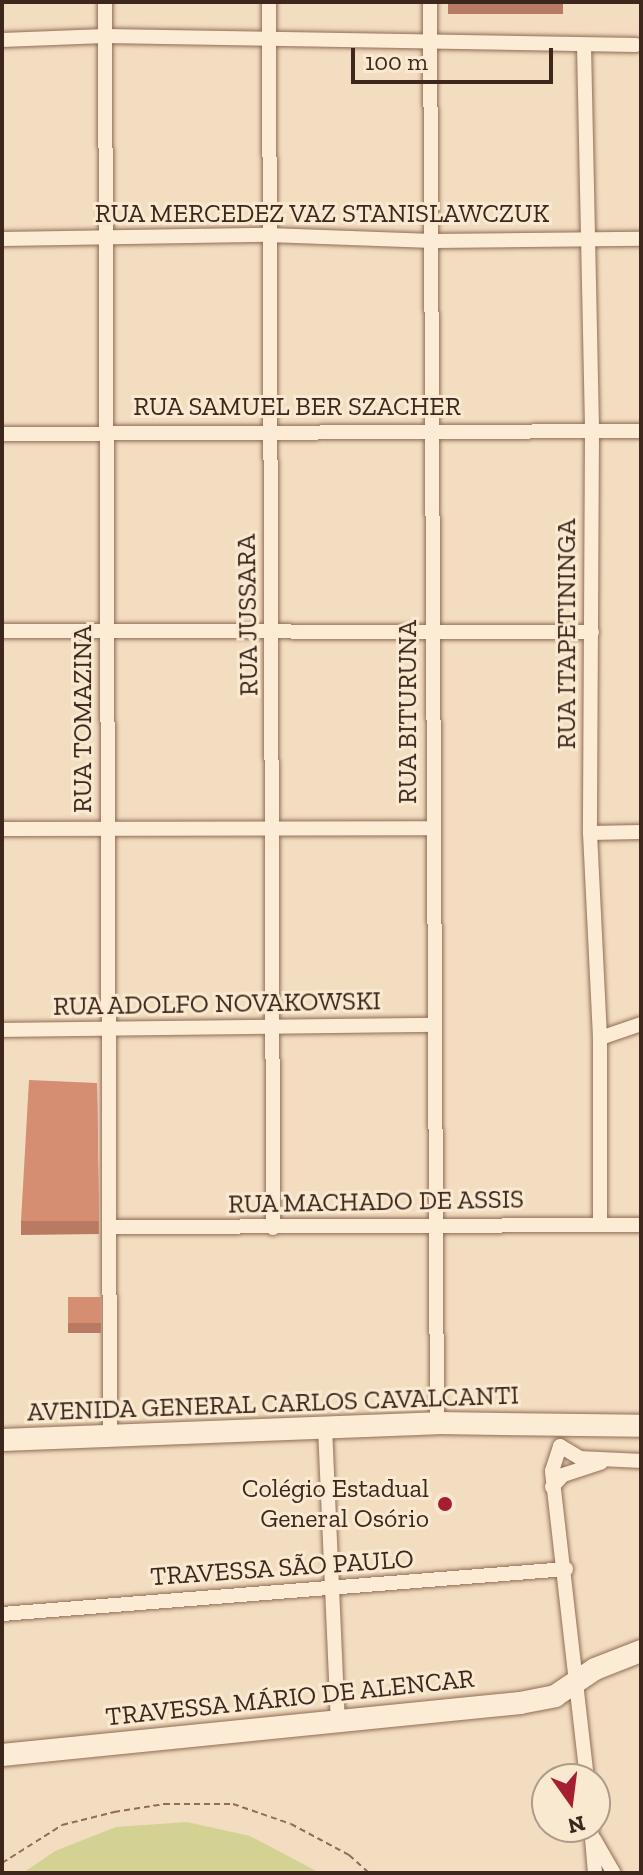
<!DOCTYPE html>
<meta charset="utf-8">
<style>
body{margin:0}
#map{position:relative;width:643px;height:1875px;overflow:hidden;background:#f3ddc1;font-family:"Zilla Slab",serif}
div>[style]{position:absolute}
[style*='--x']{left:calc(var(--x)*1px);top:calc(var(--y)*1px);width:calc(var(--w)*1px);rotate:calc(var(--a)*1deg)}
.green>*{inset:0;background:#d3d293}
.path>*{height:2px;margin-top:-1px;transform-origin:0;background:repeating-linear-gradient(90deg,#8f6d56 0 6px,transparent 0 10px)}
.roads{filter:drop-shadow(0 0 2px #8f6d56) drop-shadow(0 0 2px #8f6d56)}
.street>*{height:14px;margin:-7px;padding:0 7px;transform-origin:7px;border-radius:7px;background:#fdecd5}
.secondary>*{height:22px;margin:-11px;padding:0 11px;transform-origin:11px;border-radius:11px;background:#fdecd5}
.wall>*{inset:0;background:#b87a62;transform-origin:0 0}
.building>*{inset:0;background:#d68e72;transform-origin:0 0}
.dots>*{width:22px;height:22px;translate:-50% -50%;box-sizing:border-box;border:4px solid #fae9d1;border-radius:50%}
span{translate:-50% -50%;white-space:nowrap;text-align:center;line-height:1.15;-webkit-text-stroke:6px #fae9d1;paint-order:stroke}
.street-label{font-size:26px;color:#3d271c}
.poi-label{font-size:26px;color:#3d271c}
.right{translate:-100% -50%;text-align:right}
.frame{position:absolute;inset:0;border:4px solid #3d271c;pointer-events:none}
.north{position:absolute;left:531px;top:1763px;width:80px;height:80px;box-sizing:border-box;background:#fae9d1;border:2px solid #ae9b89;border-radius:50%;rotate:166deg;font-size:22px;font-weight:700;line-height:32px;text-align:center;color:#3d271c}
.north::after{content:'';display:block;margin:auto;width:28px;height:36px;background:#a61e31;clip-path:polygon(50% 0,100% 100%,50% 72%,0 100%)}
.scale{position:absolute;left:351px;top:48px;width:202px;height:36px;box-sizing:border-box;border:4px solid #3d271c;border-top:0;padding-left:10px;font-size:24px;line-height:28px;white-space:nowrap;color:#3d271c;-webkit-text-stroke:6px #fae9d1;paint-order:stroke}
</style>
<div id="map">
<div class="green">
<div style="clip-path:polygon(187px 1822px,250px 1836px,320px 1873px,23px 1873px,55px 1851px,116px 1827px)"></div>
</div>
<div class="path">
<div style="--x:2;--y:1863;--w:71;--a:-32.3"></div>
<div style="--x:62;--y:1825;--w:54;--a:-14"></div>
<div style="--x:114;--y:1812;--w:51;--a:-9.1"></div>
<div style="--x:164;--y:1804;--w:69;--a:0"></div>
<div style="--x:233;--y:1804;--w:61;--a:19"></div>
<div style="--x:291;--y:1824;--w:66;--a:28.1"></div>
<div style="--x:349;--y:1855;--w:27;--a:42"></div>
</div>
<div class="roads">
<div class="street">
<div style="--x:105;--y:2;--w:1433;--a:89.8"></div>
<div style="--x:269;--y:2;--w:1226;--a:89.81"></div>
<div style="--x:430;--y:2;--w:1421;--a:89.72"></div>
<div style="--x:2;--y:40;--w:103;--a:-2.2"></div>
<div style="--x:105;--y:36;--w:531;--a:0.97"></div>
<div style="--x:584;--y:45;--w:387;--a:88.8"></div>
<div style="--x:592;--y:432;--w:401;--a:90.3"></div>
<div style="--x:590;--y:833;--w:205;--a:87.2"></div>
<div style="--x:600;--y:1038;--w:186;--a:90"></div>
<div style="--x:2;--y:239;--w:266;--a:-0.9"></div>
<div style="--x:268;--y:235;--w:165;--a:2.1"></div>
<div style="--x:433;--y:241;--w:208;--a:-0.6"></div>
<div style="--x:2;--y:434;--w:639;--a:-0.27"></div>
<div style="--x:2;--y:631;--w:590;--a:0.1"></div>
<div style="--x:2;--y:829;--w:429;--a:-0.1"></div>
<div style="--x:590;--y:833;--w:51;--a:-1.1"></div>
<div style="--x:2;--y:1030;--w:430;--a:-0.7"></div>
<div style="--x:600;--y:1038;--w:43;--a:-18.9"></div>
<div style="--x:112;--y:1227;--w:529;--a:-0.22"></div>
<div style="--x:325;--y:1427;--w:294;--a:87.5"></div>
<div style="--x:552;--y:1487;--w:16;--a:-47"></div>
<div style="--x:563;--y:1475;--w:40;--a:-18"></div>
<div style="--x:2;--y:1614;--w:566;--a:-4.56"></div>
<div style="--x:587;--y:1779;--w:310;--a:-96.5"></div>
<div style="--x:552;--y:1471;--w:26;--a:-72"></div>
<div style="--x:560;--y:1446;--w:23;--a:31"></div>
<div style="--x:580;--y:1458;--w:61;--a:2.8"></div>
<div style="--x:591;--y:1827;--w:46;--a:85"></div>
<div style="--x:594;--y:1839;--w:39;--a:60"></div>
</div>
<div class="secondary">
<div style="--x:2;--y:1440;--w:435;--a:-2.2"></div>
<div style="--x:437;--y:1423;--w:204;--a:0.8"></div>
<div style="--x:2;--y:1755;--w:521;--a:-5.73"></div>
<div style="--x:520;--y:1703;--w:36;--a:-11"></div>
<div style="--x:555;--y:1696;--w:48;--a:-34"></div>
<div style="--x:595;--y:1669;--w:49;--a:-21.4"></div>
</div>
</div>
<div class="wall">
<div style="left:448px;top:2px;width:115px;height:12px"></div>
<div style="clip-path:polygon(97px 1083px,99px 1234px,21px 1235px,21px 1221px)"></div>
<div style="left:68px;top:1297px;width:33px;height:36px"></div>
</div>
<div class="building">
<div style="clip-path:polygon(29px 1080px,97px 1083px,99px 1221px,21px 1221px)"></div>
<div style="left:68px;top:1297px;width:33px;height:26px"></div>
</div>
<div class="dots">
<div style="left:445px;top:1504px;background:#a61e31"></div>
</div>
<div class="street-label">
<span style="left:322px;top:214px">RUA MERCEDEZ VAZ STANISLAWCZUK</span>
<span style="left:297px;top:407px">RUA SAMUEL BER SZACHER</span>
<span style="left:248px;top:615px;rotate:-91deg">RUA JUSSARA</span>
<span style="left:567px;top:634px;rotate:-90deg">RUA ITAPETININGA</span>
<span style="left:408px;top:712px;rotate:-90deg">RUA BITURUNA</span>
<span style="left:83px;top:719px;rotate:-90deg">RUA TOMAZINA</span>
<span style="left:217px;top:1004px;rotate:-1deg">RUA ADOLFO NOVAKOWSKI</span>
<span style="left:376px;top:1202px;rotate:-1deg">RUA MACHADO DE ASSIS</span>
<span style="left:273px;top:1404px;rotate:-2deg">AVENIDA GENERAL CARLOS CAVALCANTI</span>
<span style="left:282px;top:1568px;rotate:-4deg">TRAVESSA SÃO PAULO</span>
<span style="left:290px;top:1698px;rotate:-6deg">TRAVESSA MÁRIO DE ALENCAR</span>
</div>
<div class="poi-label">
<span class="right" style="left:429px;top:1504px">Colégio Estadual<br>General Osório</span>
</div>
<div class="frame"></div>
<div class="north">N</div>
<div class="scale">100 m</div>
</div>
